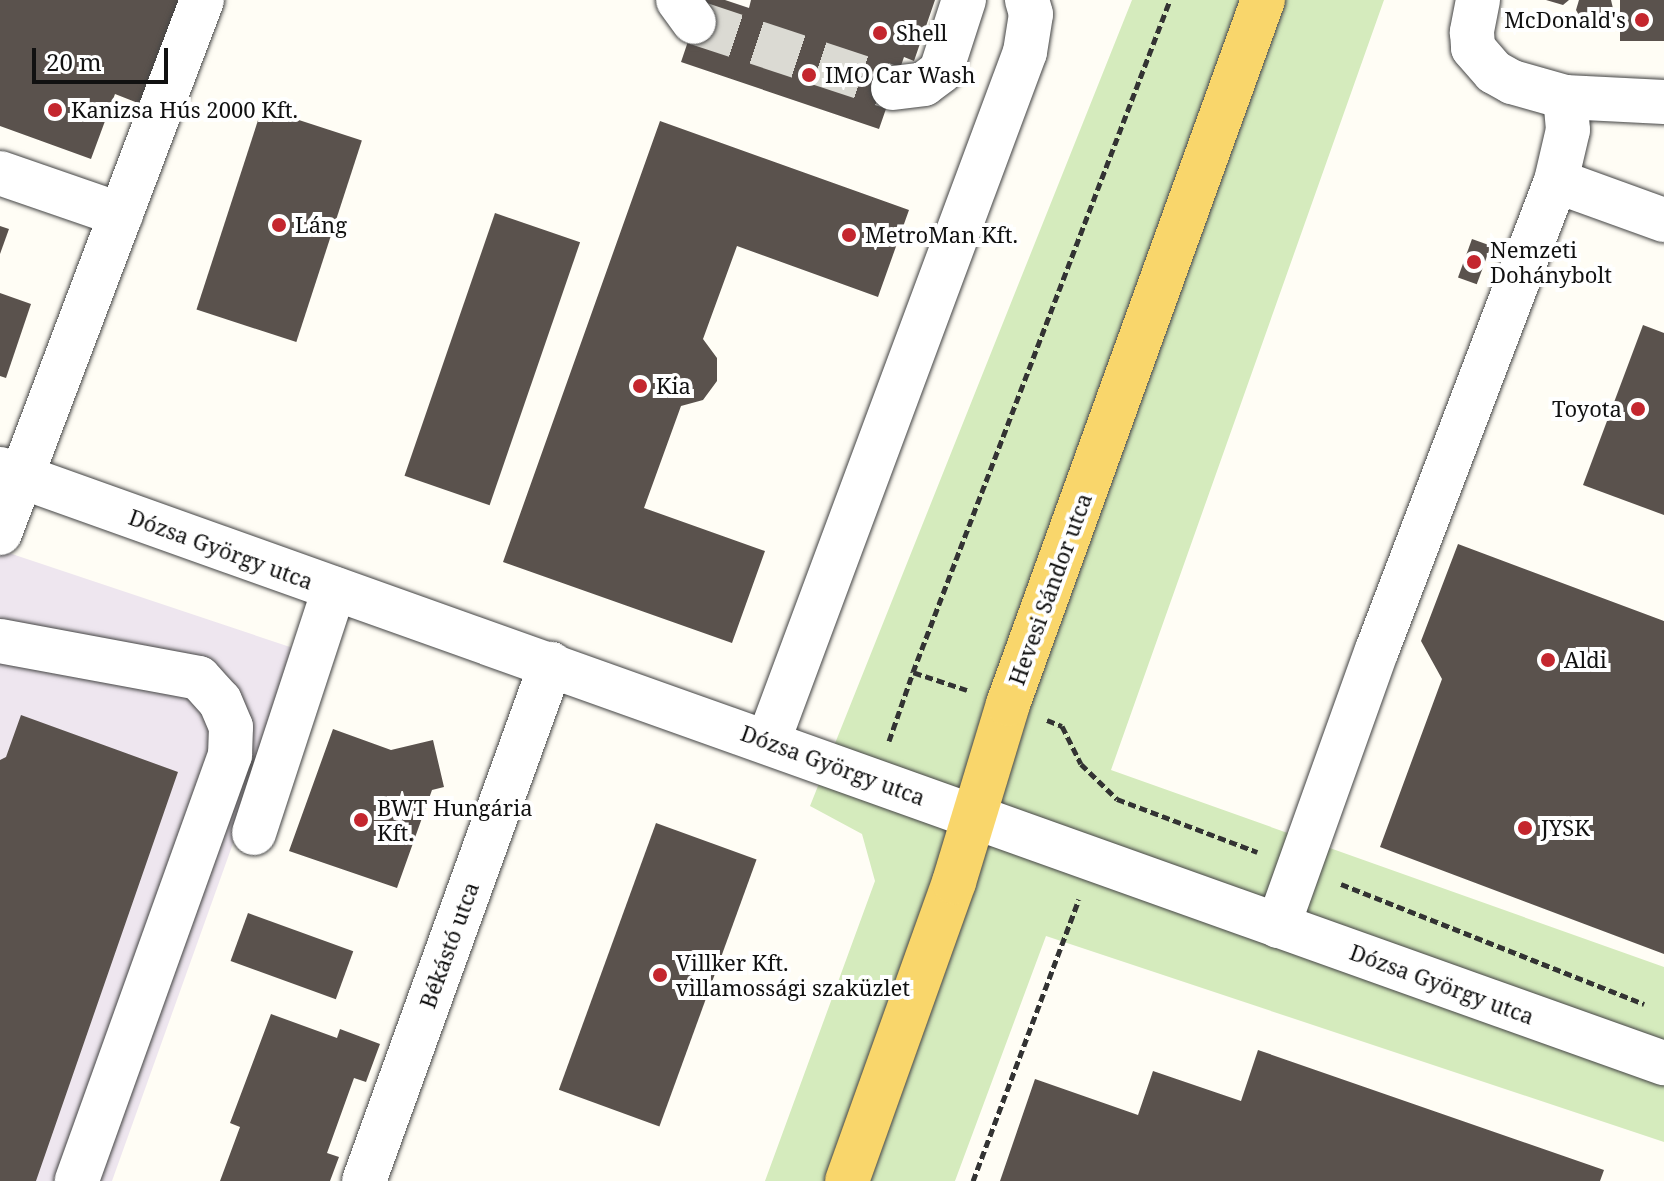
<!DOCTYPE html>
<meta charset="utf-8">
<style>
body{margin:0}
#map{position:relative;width:1664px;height:1181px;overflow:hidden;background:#fffdf5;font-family:"Noto Serif",serif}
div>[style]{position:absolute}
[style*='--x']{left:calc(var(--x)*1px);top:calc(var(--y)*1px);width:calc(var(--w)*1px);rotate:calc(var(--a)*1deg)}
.industrial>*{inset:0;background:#eee6ef}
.green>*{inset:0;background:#d5ebbd}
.building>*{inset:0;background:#5a524d;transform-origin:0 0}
.minor-tunnel>*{height:44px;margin-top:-22px;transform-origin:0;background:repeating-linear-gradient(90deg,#dbdad3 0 44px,transparent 0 66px)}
.path>*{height:5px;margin-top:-2.5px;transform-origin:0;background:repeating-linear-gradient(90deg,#333 0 8px,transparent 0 12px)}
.roads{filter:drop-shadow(0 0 2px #444) drop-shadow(0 0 2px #444)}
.minor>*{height:44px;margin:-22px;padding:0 22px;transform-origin:22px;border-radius:22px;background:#fff}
.major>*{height:44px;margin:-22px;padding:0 22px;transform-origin:22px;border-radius:22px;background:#f9d66b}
.dots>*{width:22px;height:22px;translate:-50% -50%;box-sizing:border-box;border:4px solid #fff;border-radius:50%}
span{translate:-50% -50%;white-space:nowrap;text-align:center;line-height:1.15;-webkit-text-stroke:8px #fff;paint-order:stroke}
.poi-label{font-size:22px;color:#111}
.right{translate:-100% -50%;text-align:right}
.left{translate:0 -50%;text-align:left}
.street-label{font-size:22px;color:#111}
.scale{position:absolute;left:32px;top:48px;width:136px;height:36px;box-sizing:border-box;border:4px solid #111;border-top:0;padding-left:10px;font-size:24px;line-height:28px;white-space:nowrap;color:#111;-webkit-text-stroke:6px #fff;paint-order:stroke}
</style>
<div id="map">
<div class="industrial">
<div style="clip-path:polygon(0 550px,302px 651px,112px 1181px,0 1181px)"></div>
</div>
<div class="green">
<div style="clip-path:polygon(1132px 0,1384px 0,1111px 770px,1664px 967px,1664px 1142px,1046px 936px,955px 1181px,765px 1181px,875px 881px,862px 834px,810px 806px)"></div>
</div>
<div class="building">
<div style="clip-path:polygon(0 0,182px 0,143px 105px,115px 94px,91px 159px,0 126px)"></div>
<div style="clip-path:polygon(702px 0,725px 0,749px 8px,751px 0,935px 0,914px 61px,904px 57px,879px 129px,681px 62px)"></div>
<div style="clip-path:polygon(1546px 0,1569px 0,1563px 5px)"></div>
<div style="clip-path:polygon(1579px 0,1611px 0,1615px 17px,1603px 28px,1585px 26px,1576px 10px)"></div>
<div style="left:1620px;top:0;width:44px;height:41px"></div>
<div style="left:262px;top:108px;width:105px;height:212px;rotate:18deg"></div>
<div style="clip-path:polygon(660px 121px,909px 210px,878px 297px,737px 246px,703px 339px,717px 358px,717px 381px,703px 400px,681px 406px,644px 508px,765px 551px,732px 643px,503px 562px)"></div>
<div style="left:495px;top:213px;width:90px;height:278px;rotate:19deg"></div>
<div style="clip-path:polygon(0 226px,9px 229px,0 254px)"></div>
<div style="left:1472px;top:239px;width:20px;height:41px;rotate:20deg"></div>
<div style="clip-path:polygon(0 293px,31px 304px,6px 378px,0 376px)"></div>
<div style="clip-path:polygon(1643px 325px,1664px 333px,1664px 515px,1583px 485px)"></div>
<div style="clip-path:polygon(1458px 544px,1664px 621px,1664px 954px,1380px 847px,1442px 679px,1421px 641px)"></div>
<div style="clip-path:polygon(21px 715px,178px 772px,36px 1181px,0 1181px,0 760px,6px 757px)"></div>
<div style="clip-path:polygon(333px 729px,391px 750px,433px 740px,444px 787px,432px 790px,397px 888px,289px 851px)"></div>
<div style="left:656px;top:823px;width:107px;height:284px;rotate:20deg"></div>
<div style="left:248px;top:913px;width:112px;height:51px;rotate:20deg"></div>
<div style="clip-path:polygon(271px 1014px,337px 1038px,340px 1029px,380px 1044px,366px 1082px,354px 1078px,327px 1153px,339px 1157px,330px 1181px,220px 1181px,240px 1127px,230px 1123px)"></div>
<div style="clip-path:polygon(1258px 1050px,1604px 1170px,1600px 1181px,1000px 1181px,1035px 1079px,1138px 1115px,1153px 1071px,1241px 1101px)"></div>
</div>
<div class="minor-tunnel">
<div style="--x:694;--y:22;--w:210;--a:18.3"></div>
</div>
<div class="path">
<div style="--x:967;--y:690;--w:57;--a:-161.6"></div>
<div style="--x:913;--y:672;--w:719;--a:-69.07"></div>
<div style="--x:1047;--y:720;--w:16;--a:22"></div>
<div style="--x:1062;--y:726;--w:42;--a:63.4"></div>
<div style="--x:1081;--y:764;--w:50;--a:44.2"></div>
<div style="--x:1117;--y:799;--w:150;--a:20.7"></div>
<div style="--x:889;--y:741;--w:73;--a:-70.8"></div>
<div style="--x:1341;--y:884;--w:326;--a:21.6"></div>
<div style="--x:973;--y:1181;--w:301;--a:-69.4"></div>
</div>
<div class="roads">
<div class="minor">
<div style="--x:678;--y:0;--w:27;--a:54"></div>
<div style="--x:1478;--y:0;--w:33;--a:101"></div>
<div style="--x:1472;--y:32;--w:16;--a:86"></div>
<div style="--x:1473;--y:48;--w:32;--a:49"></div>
<div style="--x:1494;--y:72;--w:21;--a:29"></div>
<div style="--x:1512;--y:82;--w:55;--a:15.8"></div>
<div style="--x:1565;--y:97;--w:99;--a:2.9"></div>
<div style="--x:893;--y:88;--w:31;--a:-7"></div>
<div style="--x:924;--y:84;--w:21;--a:-37"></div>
<div style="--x:941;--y:71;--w:75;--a:-72.1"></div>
<div style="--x:0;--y:173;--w:128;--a:19.1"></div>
<div style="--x:1556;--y:181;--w:115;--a:19.9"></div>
<div style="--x:0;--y:469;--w:1767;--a:19.65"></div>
<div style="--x:0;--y:533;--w:570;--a:-69.24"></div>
<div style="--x:0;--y:641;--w:202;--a:10.5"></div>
<div style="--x:199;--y:678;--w:31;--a:48"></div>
<div style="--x:220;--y:701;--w:28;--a:67"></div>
<div style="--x:231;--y:727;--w:28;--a:92"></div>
<div style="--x:230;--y:755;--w:453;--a:109.8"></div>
<div style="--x:768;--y:742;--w:736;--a:-69.57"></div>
<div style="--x:1025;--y:52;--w:38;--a:-81"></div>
<div style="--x:1031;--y:14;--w:15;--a:-106"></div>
<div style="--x:254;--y:833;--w:257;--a:-71.8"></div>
<div style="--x:1278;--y:926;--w:293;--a:-70.3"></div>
<div style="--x:1377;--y:650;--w:502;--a:-69.11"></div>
<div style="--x:1556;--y:181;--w:52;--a:-76.8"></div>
<div style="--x:1568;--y:130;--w:33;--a:-95"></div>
<div style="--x:364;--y:1181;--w:550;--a:-70.11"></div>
</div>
<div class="major">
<div style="--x:847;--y:1181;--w:318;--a:-70.3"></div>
<div style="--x:954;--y:882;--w:186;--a:-73.1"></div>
<div style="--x:1008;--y:704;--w:749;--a:-70.09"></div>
</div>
</div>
<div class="dots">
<div style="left:1642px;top:20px;background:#c4262e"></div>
<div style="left:880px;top:33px;background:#c4262e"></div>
<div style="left:809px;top:75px;background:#c4262e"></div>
<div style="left:55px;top:110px;background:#c4262e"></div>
<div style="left:279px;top:225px;background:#c4262e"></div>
<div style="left:849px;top:235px;background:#c4262e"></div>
<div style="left:1474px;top:262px;background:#c4262e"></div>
<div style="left:640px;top:386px;background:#c4262e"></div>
<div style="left:1638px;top:409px;background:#c4262e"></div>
<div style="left:1548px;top:660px;background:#c4262e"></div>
<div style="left:361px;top:820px;background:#c4262e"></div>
<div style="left:1525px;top:828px;background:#c4262e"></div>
<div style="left:660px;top:975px;background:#c4262e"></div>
</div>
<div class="poi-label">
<span class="right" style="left:1626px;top:20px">McDonald's</span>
<span class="left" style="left:896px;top:33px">Shell</span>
<span class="left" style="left:825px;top:75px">IMO Car Wash</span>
<span class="left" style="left:71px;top:110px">Kanizsa Hús 2000 Kft.</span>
<span class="left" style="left:295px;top:225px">Láng</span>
<span class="left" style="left:865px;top:235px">MetroMan Kft.</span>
<span class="left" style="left:1490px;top:262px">Nemzeti<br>Dohánybolt</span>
<span class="left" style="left:656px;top:386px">Kia</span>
<span class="right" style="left:1622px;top:409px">Toyota</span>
<span class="left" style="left:1564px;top:660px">Aldi</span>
<span class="left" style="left:377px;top:820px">BWT Hungária<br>Kft.</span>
<span class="left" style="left:1541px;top:828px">JYSK</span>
<span class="left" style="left:676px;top:975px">Villker Kft.<br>villamossági szaküzlet</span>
</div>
<div class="street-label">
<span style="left:221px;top:549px;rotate:20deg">Dózsa György utca</span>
<span style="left:1050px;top:589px;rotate:-70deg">Hevesi Sándor utca</span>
<span style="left:833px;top:765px;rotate:20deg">Dózsa György utca</span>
<span style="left:449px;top:945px;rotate:-70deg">Békástó utca</span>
<span style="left:1442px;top:984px;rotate:20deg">Dózsa György utca</span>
</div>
<div class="scale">20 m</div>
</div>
